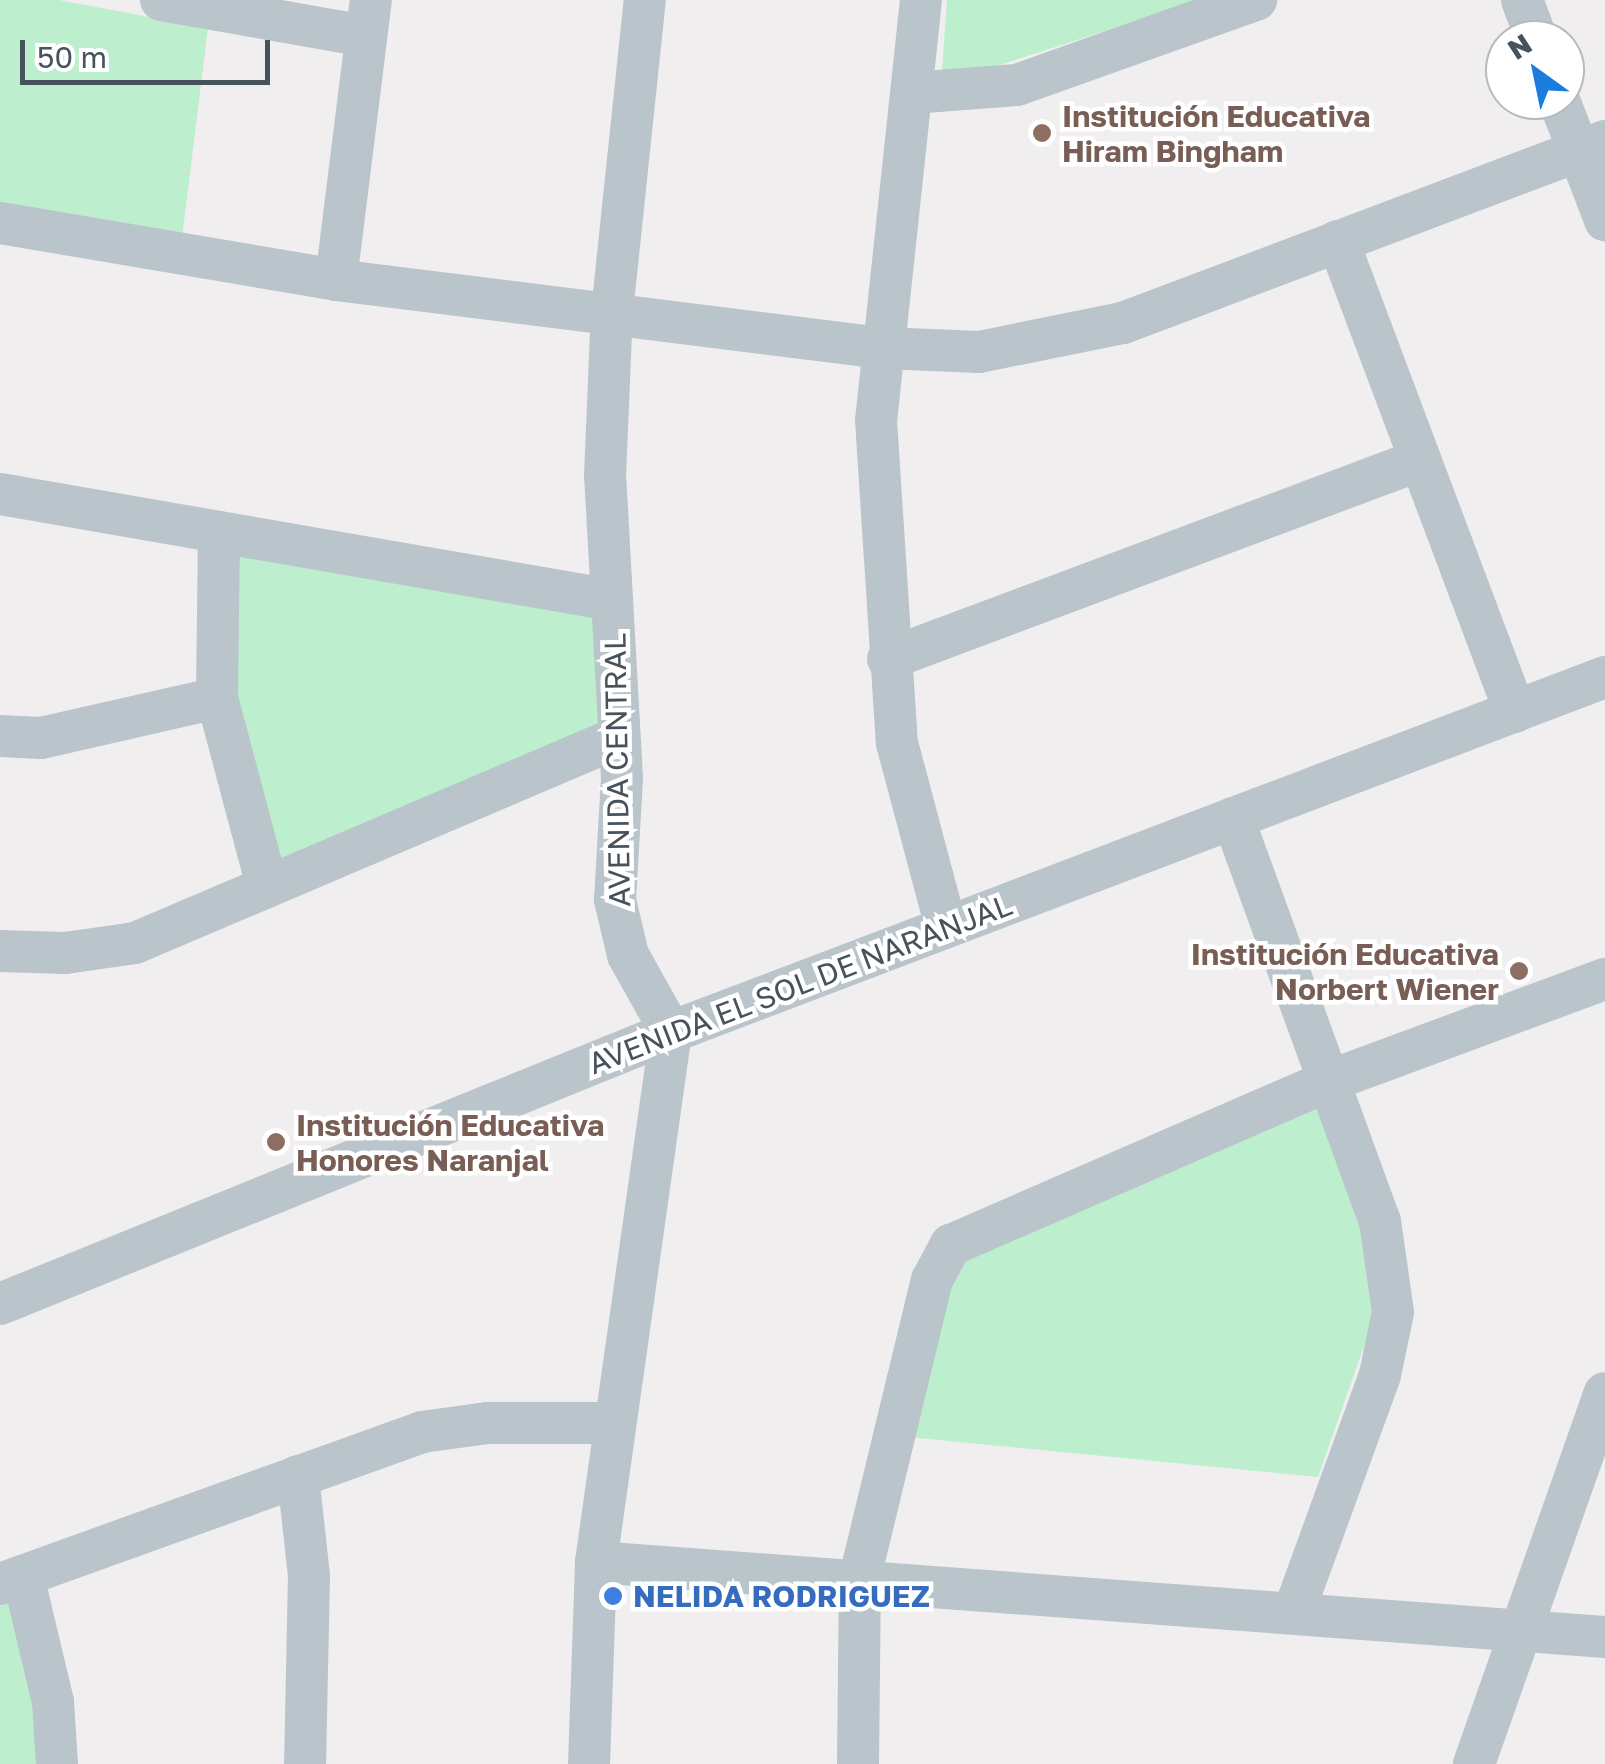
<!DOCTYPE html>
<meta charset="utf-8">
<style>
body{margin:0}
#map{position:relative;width:1605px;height:1764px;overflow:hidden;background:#f1eeef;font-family:"Golos Text",sans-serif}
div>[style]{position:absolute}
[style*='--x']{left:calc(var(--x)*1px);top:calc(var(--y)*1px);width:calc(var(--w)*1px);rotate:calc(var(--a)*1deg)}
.green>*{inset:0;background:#bdeecd}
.minor>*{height:42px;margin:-21px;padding:0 21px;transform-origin:21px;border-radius:21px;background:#bac4cb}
.dots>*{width:28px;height:28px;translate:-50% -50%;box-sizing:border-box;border:5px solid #fff;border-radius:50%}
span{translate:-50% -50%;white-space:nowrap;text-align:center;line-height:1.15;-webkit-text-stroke:9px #fff;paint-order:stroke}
.education-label{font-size:30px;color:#785e54;font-weight:700}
.left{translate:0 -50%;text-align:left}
.right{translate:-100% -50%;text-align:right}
.street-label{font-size:30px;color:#47535c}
.shop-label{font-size:30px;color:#366cbe;font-weight:700}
.north{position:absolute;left:1485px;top:20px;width:100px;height:100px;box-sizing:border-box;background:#fff;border:2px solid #b5babe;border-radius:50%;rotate:327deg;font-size:28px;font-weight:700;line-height:40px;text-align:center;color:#47535c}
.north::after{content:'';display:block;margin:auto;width:35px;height:45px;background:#1b7cdf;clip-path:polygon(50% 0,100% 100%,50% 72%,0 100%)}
.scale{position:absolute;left:20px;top:40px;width:250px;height:45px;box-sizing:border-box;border:5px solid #47535c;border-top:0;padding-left:12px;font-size:30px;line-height:35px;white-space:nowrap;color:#47535c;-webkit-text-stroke:8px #fff;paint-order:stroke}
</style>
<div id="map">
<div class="green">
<div style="clip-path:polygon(0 0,59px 0,208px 28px,182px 238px,0 206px)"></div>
<div style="clip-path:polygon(947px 0,1201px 0,941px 84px)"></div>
<div style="clip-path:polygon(230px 549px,600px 614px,606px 730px,274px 869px,230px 698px)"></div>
<div style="clip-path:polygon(1319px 1100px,1367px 1227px,1377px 1309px,1318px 1477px,909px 1437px,947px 1288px,961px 1262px)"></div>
<div style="clip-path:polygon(11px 1600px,36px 1701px,40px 1764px,0 1764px,0 1604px)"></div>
</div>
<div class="minor">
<div style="--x:161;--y:0;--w:208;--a:10"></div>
<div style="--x:921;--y:0;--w:422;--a:96.1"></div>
<div style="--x:876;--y:420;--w:324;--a:86.3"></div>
<div style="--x:897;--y:743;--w:190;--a:75.1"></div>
<div style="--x:1522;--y:0;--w:43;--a:69.4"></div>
<div style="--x:912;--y:93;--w:105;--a:-4.4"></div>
<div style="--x:1017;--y:85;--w:254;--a:-19.6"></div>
<div style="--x:1559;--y:100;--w:129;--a:69"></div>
<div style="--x:0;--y:223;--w:341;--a:9.6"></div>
<div style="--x:336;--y:280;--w:550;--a:7.1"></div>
<div style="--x:882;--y:348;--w:97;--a:2.4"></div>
<div style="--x:979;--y:352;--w:147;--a:-11.4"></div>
<div style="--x:1123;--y:323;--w:515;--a:-20.69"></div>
<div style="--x:1338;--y:241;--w:503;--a:69.4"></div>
<div style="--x:336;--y:280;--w:282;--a:-82.9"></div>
<div style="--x:0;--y:494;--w:621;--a:9.83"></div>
<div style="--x:219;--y:532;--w:166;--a:90.7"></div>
<div style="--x:217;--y:698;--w:195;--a:75.1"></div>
<div style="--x:888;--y:659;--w:568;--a:-20.51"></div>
<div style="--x:0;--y:736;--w:41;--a:2.8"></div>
<div style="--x:41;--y:738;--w:180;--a:-12.8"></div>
<div style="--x:1233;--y:818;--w:429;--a:70"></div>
<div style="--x:1380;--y:1221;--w:92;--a:81.9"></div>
<div style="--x:1393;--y:1312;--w:64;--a:101.7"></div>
<div style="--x:1380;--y:1375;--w:251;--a:110"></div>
<div style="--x:0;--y:951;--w:65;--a:1.8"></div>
<div style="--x:65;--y:953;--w:71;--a:-8.1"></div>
<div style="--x:135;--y:943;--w:526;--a:-23.06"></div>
<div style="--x:0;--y:1304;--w:724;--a:-22.07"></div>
<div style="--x:671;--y:1032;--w:999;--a:-20.81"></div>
<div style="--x:298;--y:1476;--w:101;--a:83.7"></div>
<div style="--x:309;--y:1576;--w:188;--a:91.2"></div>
<div style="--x:596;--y:1562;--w:1012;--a:4.25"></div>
<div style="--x:23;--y:1576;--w:130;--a:76.6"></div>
<div style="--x:53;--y:1702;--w:62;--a:86.3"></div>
<div style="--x:0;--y:1584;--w:449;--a:-19.8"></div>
<div style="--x:422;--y:1432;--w:66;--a:-7.9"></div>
<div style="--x:487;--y:1423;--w:127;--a:0"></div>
<div style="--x:589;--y:1764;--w:202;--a:-88"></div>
<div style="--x:596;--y:1562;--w:535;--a:-81.95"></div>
<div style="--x:671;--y:1032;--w:88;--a:-119.2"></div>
<div style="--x:628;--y:955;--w:57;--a:-103.3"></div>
<div style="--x:615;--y:900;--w:122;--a:-86.7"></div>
<div style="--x:622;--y:778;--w:302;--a:-93.2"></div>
<div style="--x:605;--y:476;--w:164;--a:-87.6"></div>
<div style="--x:612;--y:312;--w:314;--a:-84"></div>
<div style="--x:858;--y:1764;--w:187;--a:-89.4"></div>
<div style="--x:860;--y:1577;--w:306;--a:-76.4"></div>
<div style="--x:932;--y:1280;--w:40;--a:-62"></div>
<div style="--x:951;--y:1245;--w:412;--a:-23.5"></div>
<div style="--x:1329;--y:1081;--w:294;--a:-20.3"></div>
<div style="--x:1474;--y:1764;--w:393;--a:-70.6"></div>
</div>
<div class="dots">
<div style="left:1042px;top:133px;background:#8d6e63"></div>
<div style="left:1519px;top:971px;background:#8d6e63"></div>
<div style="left:276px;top:1142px;background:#8d6e63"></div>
<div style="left:613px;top:1596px;background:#3f7fe0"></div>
</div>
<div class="education-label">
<span class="left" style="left:1062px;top:133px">Institución Educativa<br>Hiram Bingham</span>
<span class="right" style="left:1499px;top:971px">Institución Educativa<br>Norbert Wiener</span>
<span class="left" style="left:296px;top:1142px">Institución Educativa<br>Honores Naranjal</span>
</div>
<div class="street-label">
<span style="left:617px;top:770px;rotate:-91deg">AVENIDA CENTRAL</span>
<span style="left:800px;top:984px;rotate:-21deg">AVENIDA EL SOL DE NARANJAL</span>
</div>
<div class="shop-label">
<span class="left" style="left:633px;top:1596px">NELIDA RODRIGUEZ</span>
</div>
<div class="north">N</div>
<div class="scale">50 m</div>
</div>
